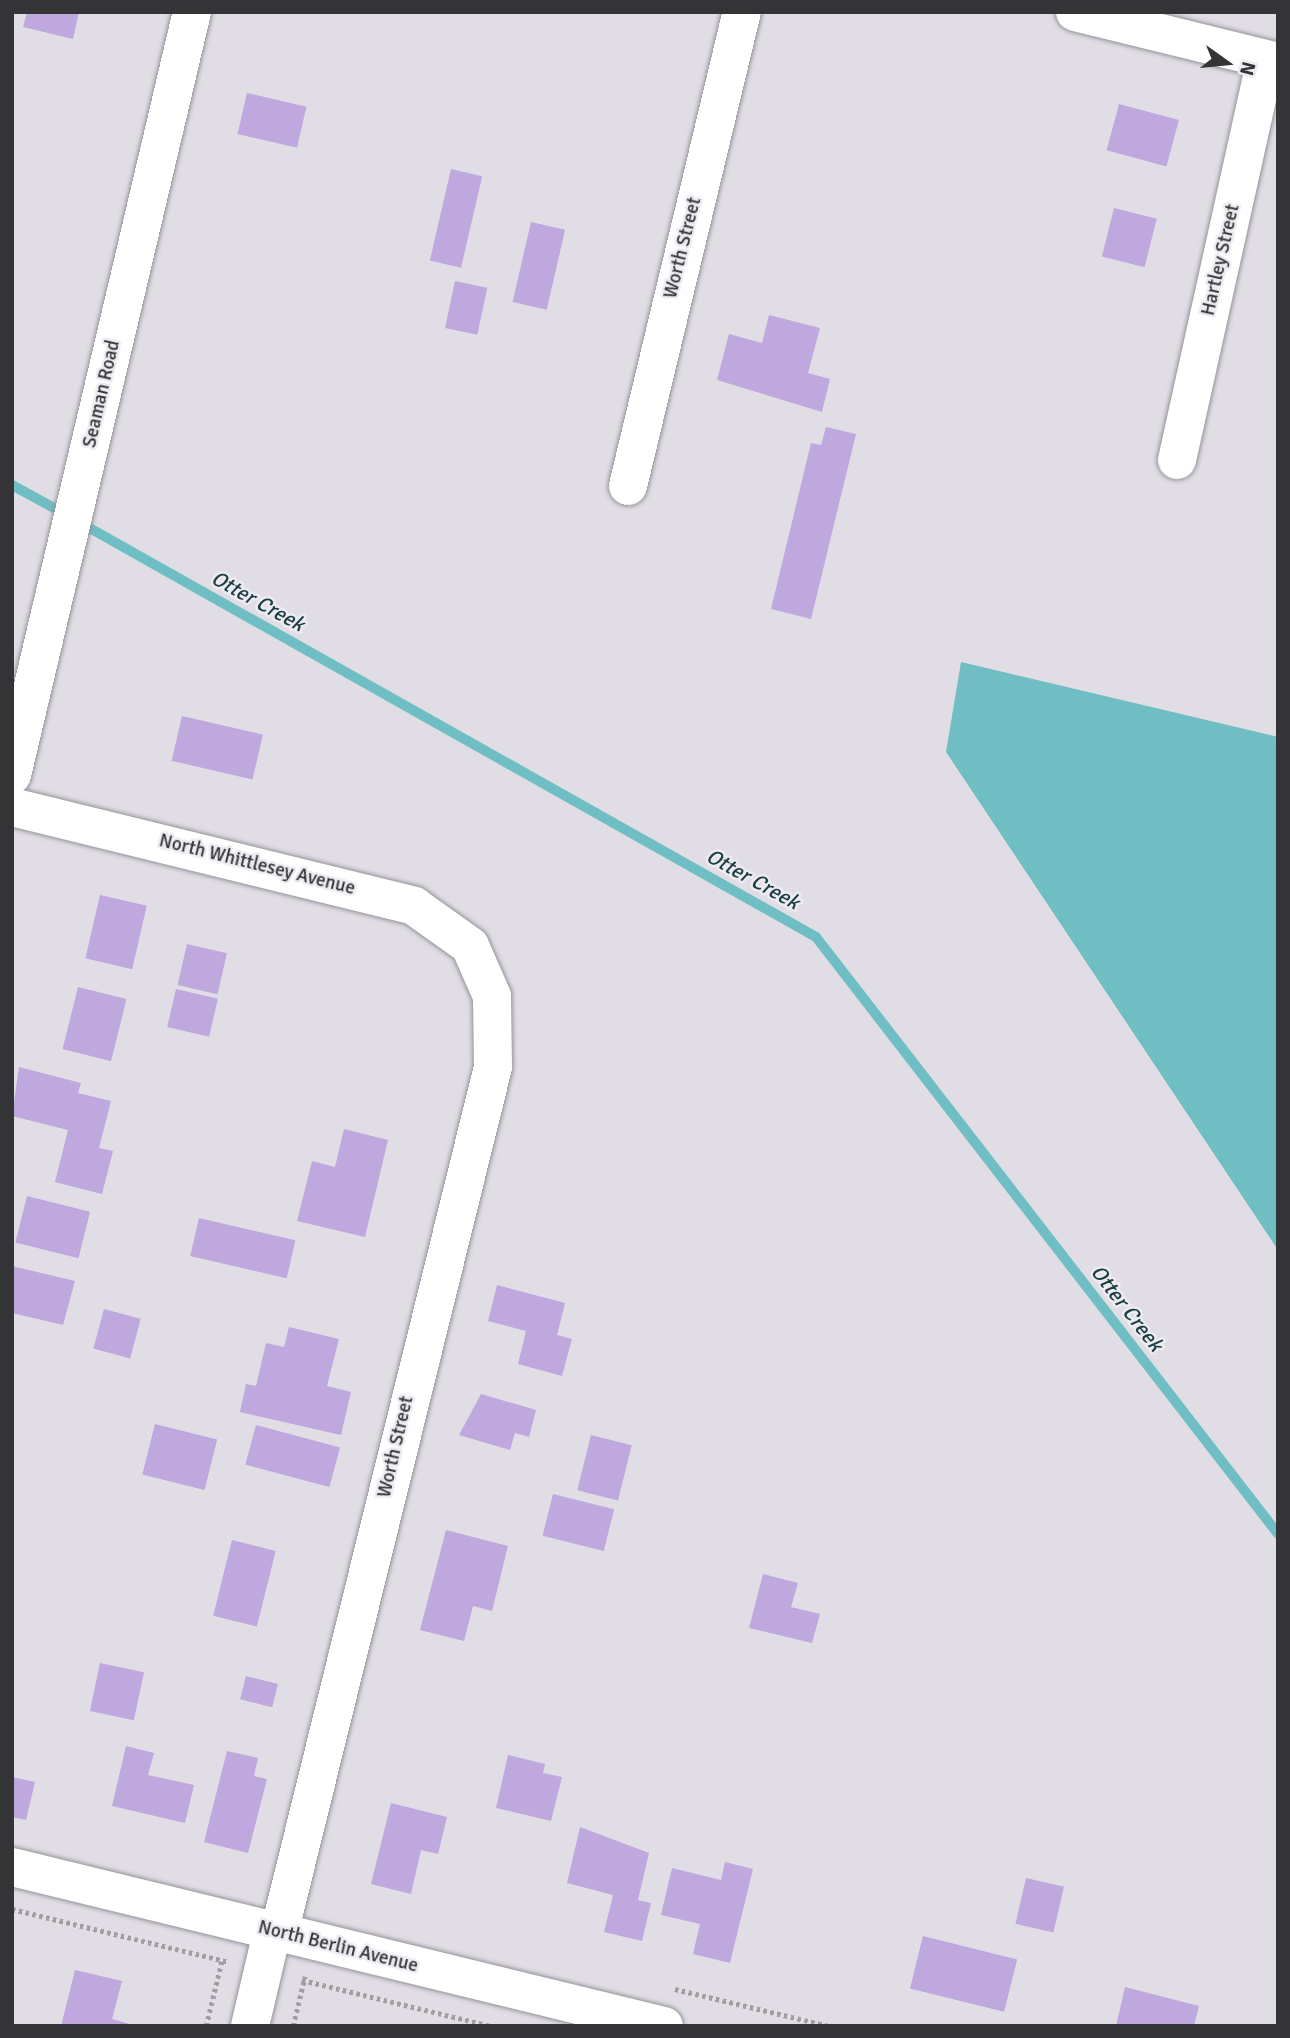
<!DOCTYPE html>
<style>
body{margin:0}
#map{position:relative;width:1290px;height:2038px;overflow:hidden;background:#e0dde4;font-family:Signika,sans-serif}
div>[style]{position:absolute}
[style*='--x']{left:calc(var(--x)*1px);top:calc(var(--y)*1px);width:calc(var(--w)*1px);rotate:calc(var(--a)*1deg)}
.water>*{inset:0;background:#6fbec4}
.stream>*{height:10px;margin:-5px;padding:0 5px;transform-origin:5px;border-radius:5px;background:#6fbec4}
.building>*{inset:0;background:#bea8de;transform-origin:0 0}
.path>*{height:4.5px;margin-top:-2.25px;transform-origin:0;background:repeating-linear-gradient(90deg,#a09ea3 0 3.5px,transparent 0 7px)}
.roads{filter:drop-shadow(0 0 2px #959299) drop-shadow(0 0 2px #959299)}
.minor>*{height:38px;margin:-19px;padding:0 19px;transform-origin:19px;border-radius:19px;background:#fff}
span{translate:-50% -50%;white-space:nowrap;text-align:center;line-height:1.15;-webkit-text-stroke:5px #edebf1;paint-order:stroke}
.street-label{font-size:19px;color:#343335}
.water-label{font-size:21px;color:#193f42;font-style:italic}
.frame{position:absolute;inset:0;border:14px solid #343335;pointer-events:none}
.north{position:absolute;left:1192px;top:28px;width:70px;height:70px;-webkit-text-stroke:5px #edebf1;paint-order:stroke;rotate:105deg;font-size:19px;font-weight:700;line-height:28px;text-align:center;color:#343335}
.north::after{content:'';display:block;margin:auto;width:24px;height:32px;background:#343335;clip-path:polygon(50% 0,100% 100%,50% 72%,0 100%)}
</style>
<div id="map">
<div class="water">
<div style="clip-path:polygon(961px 662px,1278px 737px,1278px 1250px,946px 752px)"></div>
</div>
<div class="stream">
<div style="--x:12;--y:485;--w:60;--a:28.7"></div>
<div style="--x:79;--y:522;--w:846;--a:29.38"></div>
<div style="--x:816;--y:937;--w:755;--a:52.26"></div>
</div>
<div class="building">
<div style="clip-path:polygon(27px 12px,79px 12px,73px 39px,23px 27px)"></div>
<div style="left:247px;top:93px;width:61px;height:42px;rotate:13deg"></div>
<div style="left:1119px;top:104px;width:62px;height:48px;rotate:15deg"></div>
<div style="left:451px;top:169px;width:32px;height:94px;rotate:13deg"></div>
<div style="left:1114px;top:208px;width:44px;height:50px;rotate:14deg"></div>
<div style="left:531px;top:222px;width:35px;height:82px;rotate:13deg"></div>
<div style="left:455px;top:281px;width:33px;height:48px;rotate:12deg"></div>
<div style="clip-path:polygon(769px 315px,820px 328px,808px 373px,830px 379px,822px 412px,717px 380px,729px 334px,762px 343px)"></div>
<div style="clip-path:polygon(826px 427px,856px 434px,811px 619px,771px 609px,811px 443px,821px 445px)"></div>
<div style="left:182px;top:716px;width:83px;height:46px;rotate:13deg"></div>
<div style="left:100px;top:895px;width:48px;height:65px;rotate:13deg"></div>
<div style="left:187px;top:944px;width:41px;height:42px;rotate:13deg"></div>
<div style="left:78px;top:987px;width:50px;height:64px;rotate:14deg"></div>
<div style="left:176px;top:989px;width:43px;height:39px;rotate:13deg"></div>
<div style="clip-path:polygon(19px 1067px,81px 1083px,78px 1093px,111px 1101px,99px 1148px,113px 1151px,102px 1194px,55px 1182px,68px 1130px,12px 1116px)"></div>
<div style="clip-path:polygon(344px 1129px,388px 1140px,365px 1237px,297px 1221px,312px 1161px,335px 1167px)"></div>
<div style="left:27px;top:1196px;width:65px;height:48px;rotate:14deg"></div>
<div style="left:199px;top:1218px;width:99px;height:39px;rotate:13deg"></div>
<div style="clip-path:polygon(12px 1266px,75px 1281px,63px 1325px,12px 1313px)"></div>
<div style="clip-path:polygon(497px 1285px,565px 1303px,557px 1335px,572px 1339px,562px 1376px,518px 1364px,526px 1331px,488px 1321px)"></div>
<div style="left:104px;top:1309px;width:38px;height:41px;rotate:15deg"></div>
<div style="clip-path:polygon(289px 1327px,339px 1339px,327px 1386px,351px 1392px,341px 1435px,240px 1412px,246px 1384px,256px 1386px,266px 1343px,284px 1347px)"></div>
<div style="clip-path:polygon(481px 1394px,536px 1410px,529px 1437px,515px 1433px,510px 1450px,459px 1435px)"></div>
<div style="left:155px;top:1424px;width:64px;height:52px;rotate:14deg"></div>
<div style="left:256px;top:1425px;width:87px;height:41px;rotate:15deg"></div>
<div style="left:591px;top:1435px;width:42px;height:57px;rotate:14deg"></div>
<div style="left:553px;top:1494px;width:63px;height:43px;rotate:14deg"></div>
<div style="clip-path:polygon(446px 1530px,508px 1546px,492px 1611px,473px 1606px,464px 1641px,420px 1630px)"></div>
<div style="left:232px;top:1540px;width:45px;height:78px;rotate:14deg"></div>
<div style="clip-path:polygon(763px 1574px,798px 1583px,791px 1607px,820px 1614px,812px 1643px,749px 1628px)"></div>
<div style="left:100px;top:1663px;width:45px;height:49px;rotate:12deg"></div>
<div style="left:246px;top:1676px;width:33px;height:24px;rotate:14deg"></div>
<div style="clip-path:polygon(126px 1746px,154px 1753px,148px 1775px,194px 1785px,185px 1823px,112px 1806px)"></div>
<div style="clip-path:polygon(227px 1751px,258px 1758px,254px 1776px,267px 1779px,248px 1853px,204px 1842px)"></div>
<div style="clip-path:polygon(508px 1755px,545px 1764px,543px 1773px,562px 1777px,551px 1821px,496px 1808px)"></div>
<div style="clip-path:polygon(12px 1777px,35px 1782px,26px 1820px,12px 1817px)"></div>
<div style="clip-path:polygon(391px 1803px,447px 1817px,438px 1854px,421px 1850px,411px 1894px,371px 1884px)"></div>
<div style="clip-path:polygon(580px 1827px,649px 1853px,638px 1900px,651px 1903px,642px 1941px,604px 1932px,613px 1895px,567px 1883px)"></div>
<div style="clip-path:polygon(725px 1862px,753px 1869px,730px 1963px,693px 1954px,700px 1924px,661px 1915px,672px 1868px,721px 1880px)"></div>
<div style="left:1026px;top:1878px;width:39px;height:47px;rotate:13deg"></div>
<div style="left:923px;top:1936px;width:97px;height:54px;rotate:14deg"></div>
<div style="clip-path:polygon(75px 1970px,122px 1981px,112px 2019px,137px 2026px,61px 2026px)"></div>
<div style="clip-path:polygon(1125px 1987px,1199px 2006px,1194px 2026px,1116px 2026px)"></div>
</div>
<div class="path">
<div style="--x:12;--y:1909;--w:223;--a:13.7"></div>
<div style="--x:302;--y:1980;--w:194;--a:13.7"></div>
<div style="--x:675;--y:1989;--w:158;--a:13.5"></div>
<div style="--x:206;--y:2026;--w:68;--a:-76.4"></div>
<div style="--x:293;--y:2026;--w:51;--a:-76.5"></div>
</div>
<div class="roads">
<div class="minor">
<div style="--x:1075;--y:12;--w:209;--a:13.8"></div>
<div style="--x:1177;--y:460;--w:410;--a:-77.5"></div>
<div style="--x:628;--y:486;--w:488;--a:-76.5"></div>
<div style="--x:12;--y:775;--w:784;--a:-76.73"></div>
<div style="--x:12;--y:807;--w:414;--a:13.8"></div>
<div style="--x:414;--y:906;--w:69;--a:35.5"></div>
<div style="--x:470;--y:946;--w:55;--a:66.3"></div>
<div style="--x:492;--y:996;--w:71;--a:89.2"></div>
<div style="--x:493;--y:1067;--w:892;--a:103.88"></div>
<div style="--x:12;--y:1867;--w:671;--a:13.7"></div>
<div style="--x:250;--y:2026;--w:97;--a:-76.8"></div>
</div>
</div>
<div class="street-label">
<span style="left:683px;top:248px;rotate:-76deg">Worth Street</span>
<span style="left:1221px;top:260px;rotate:-77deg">Hartley Street</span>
<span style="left:102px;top:394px;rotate:-77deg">Seaman Road</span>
<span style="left:257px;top:865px;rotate:14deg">North Whittlesey Avenue</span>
<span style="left:396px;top:1447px;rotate:-77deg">Worth Street</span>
<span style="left:338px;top:1947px;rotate:14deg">North Berlin Avenue</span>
</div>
<div class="water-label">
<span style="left:258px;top:601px;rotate:29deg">Otter Creek</span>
<span style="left:753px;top:879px;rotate:29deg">Otter Creek</span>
<span style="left:1127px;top:1308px;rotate:52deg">Otter Creek</span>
</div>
<div class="frame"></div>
<div class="north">N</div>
</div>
